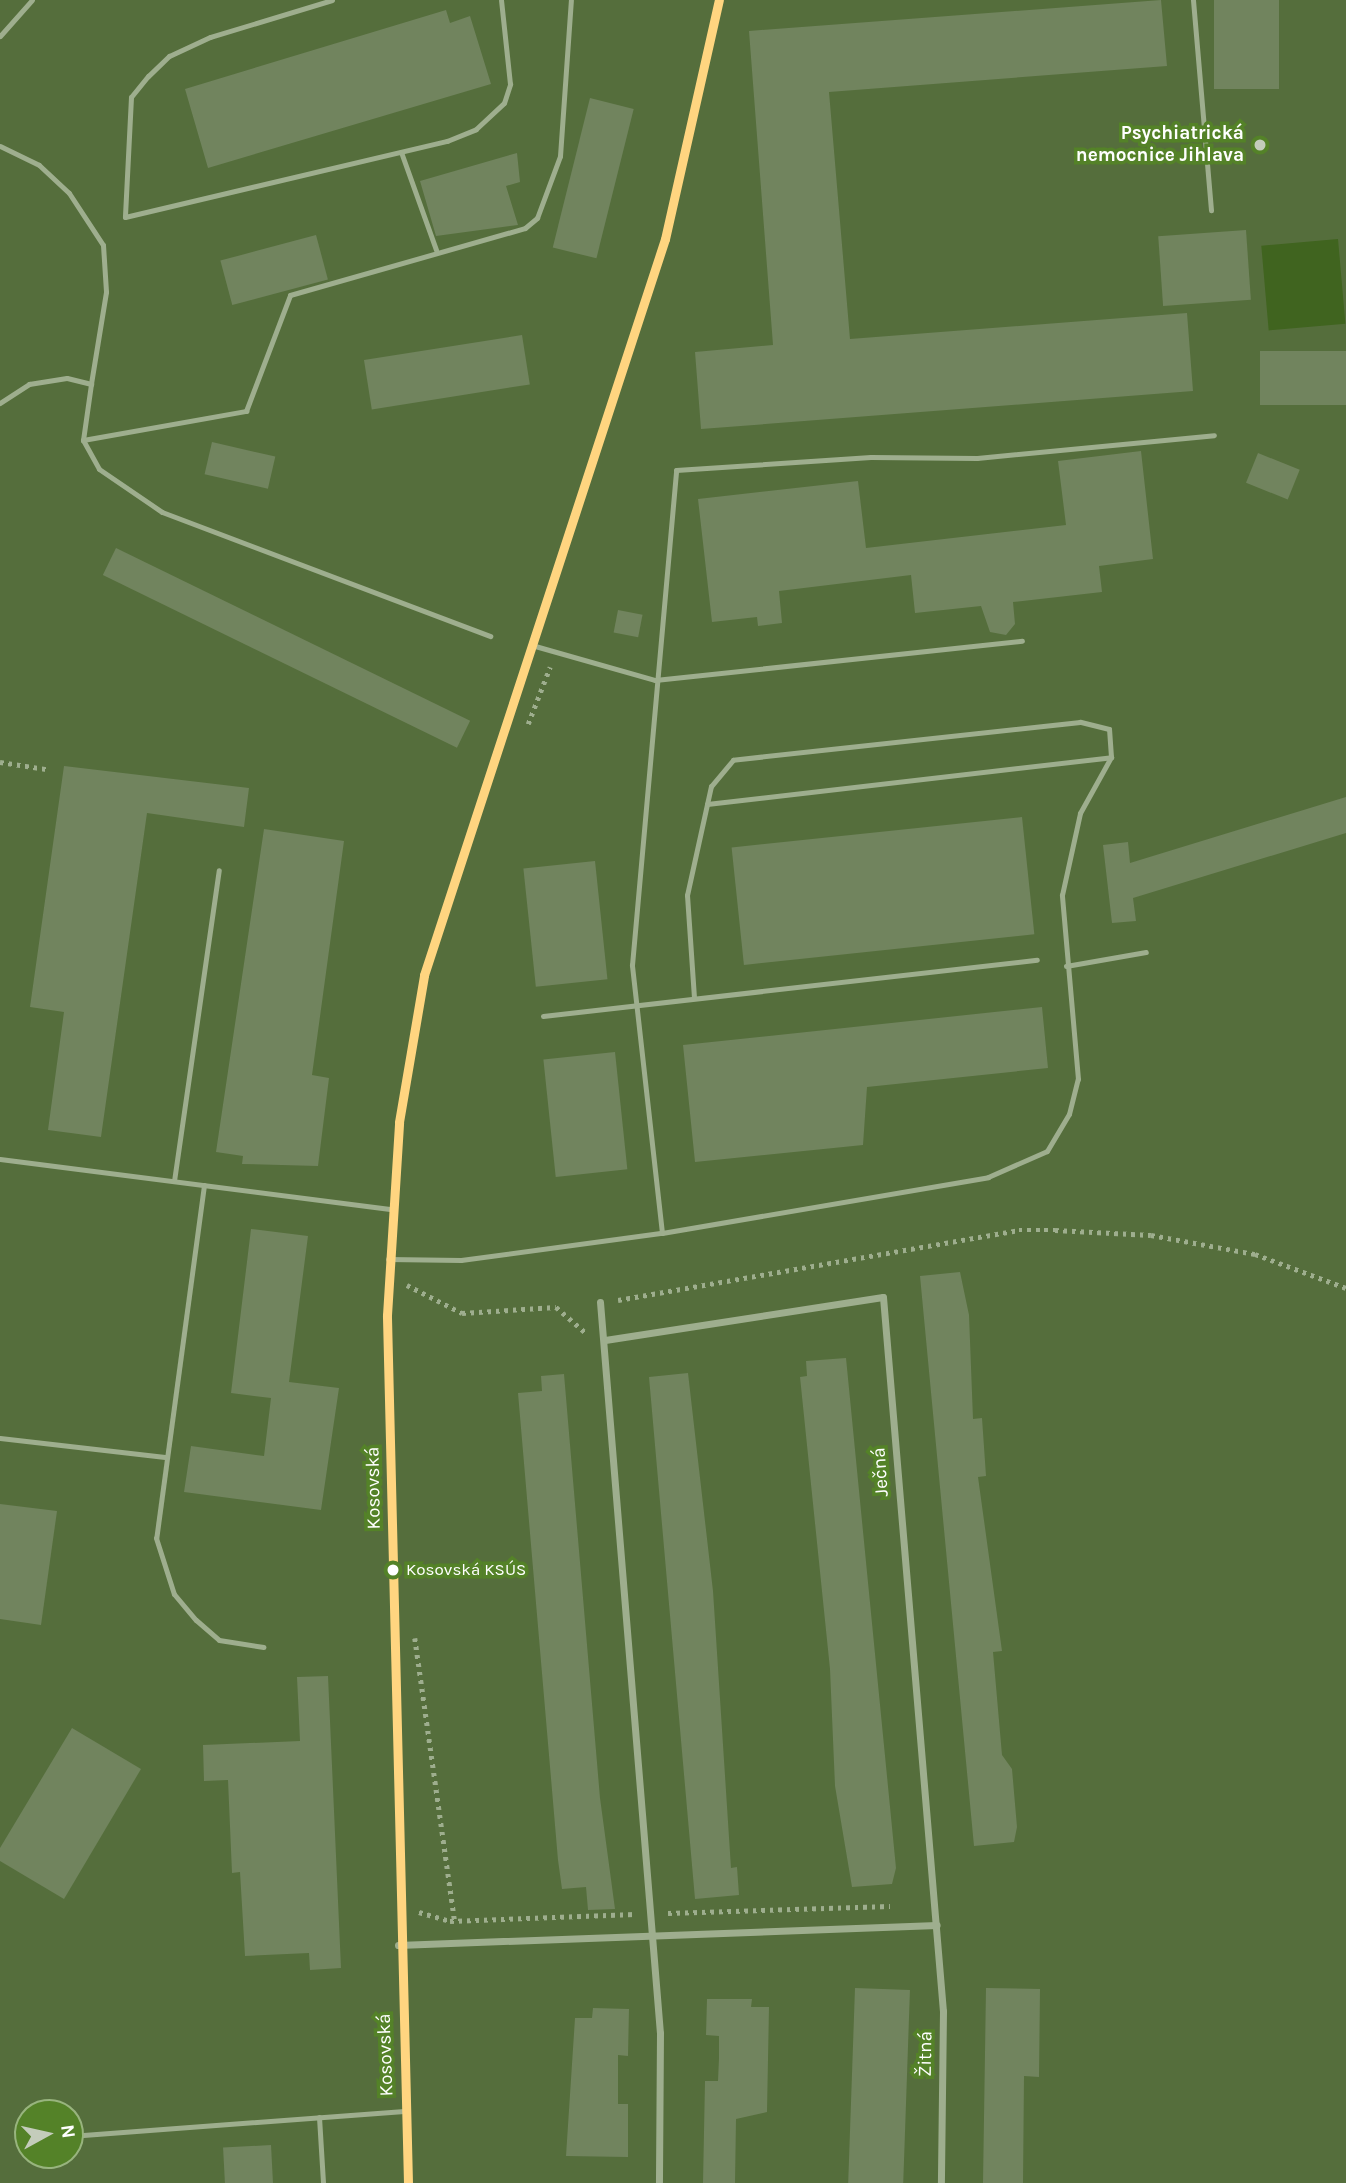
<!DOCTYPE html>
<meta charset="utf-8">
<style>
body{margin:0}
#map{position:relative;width:1346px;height:2183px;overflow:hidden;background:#556e3c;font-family:Karla,sans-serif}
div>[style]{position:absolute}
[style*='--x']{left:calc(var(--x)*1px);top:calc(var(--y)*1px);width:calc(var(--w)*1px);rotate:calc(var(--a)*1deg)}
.water>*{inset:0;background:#40641f;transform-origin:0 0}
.building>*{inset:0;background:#71845e;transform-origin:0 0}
.path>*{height:4.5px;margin-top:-2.25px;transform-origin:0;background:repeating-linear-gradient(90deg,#9eae8e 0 3.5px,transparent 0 8.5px)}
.lane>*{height:5px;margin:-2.5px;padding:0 2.5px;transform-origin:2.5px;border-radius:2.5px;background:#9eae8e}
.street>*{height:7px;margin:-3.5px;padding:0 3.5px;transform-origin:3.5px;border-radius:3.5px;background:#9eae8e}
.bus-1>*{height:9px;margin:-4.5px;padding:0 4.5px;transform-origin:4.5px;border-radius:4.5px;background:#ffd580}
.dots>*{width:19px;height:19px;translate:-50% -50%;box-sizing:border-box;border:4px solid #548228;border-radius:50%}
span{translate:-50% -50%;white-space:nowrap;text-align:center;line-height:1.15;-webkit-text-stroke:7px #548228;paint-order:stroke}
.bus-label{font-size:17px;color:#fff}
.left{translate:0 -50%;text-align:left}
.poi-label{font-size:19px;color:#fff;font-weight:700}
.right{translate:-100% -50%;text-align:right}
.street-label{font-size:19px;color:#fff}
.north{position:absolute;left:14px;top:2099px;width:70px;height:70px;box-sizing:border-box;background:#548228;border:2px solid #98b47e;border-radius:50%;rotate:82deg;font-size:19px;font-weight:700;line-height:28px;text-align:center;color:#fff}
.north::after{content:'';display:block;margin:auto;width:24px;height:32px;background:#c4ccbb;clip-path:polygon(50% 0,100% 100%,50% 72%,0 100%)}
</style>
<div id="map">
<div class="water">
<div style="left:1338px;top:239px;width:85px;height:77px;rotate:85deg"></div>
</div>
<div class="building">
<div style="clip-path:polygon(1161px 0,1167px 66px,829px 92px,850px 339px,1187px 313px,1193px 391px,701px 429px,695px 352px,773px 345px,749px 31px)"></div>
<div style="left:1214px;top:0;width:65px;height:89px"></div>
<div style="clip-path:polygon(446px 10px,450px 23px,470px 16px,491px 84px,208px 168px,185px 89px)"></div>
<div style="left:590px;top:98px;width:45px;height:154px;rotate:14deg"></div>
<div style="clip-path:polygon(517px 153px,520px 182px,506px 186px,518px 225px,436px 236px,420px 181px)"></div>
<div style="left:1246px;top:230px;width:70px;height:88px;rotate:86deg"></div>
<div style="left:316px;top:235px;width:46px;height:99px;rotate:75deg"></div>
<div style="left:522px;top:335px;width:50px;height:160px;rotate:81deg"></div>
<div style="left:1346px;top:351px;width:54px;height:86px;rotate:90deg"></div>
<div style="left:212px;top:442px;width:65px;height:33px;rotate:13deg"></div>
<div style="clip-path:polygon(1141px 451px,1153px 559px,1099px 566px,1102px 592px,1013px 602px,1015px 624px,1006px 635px,990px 632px,981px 606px,915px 613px,911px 575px,779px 591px,782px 623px,758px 626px,757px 617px,712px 622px,698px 499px,858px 481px,866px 548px,1066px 525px,1058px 461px)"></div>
<div style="left:1258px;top:453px;width:45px;height:32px;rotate:22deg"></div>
<div style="left:116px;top:548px;width:394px;height:30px;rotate:26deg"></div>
<div style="left:618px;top:610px;width:25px;height:23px;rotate:11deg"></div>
<div style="clip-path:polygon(64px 766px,249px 788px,244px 827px,147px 813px,101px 1137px,48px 1130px,64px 1012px,30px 1007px)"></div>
<div style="clip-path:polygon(1346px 797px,1346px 833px,1133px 898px,1136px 921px,1112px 923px,1103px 845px,1128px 842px,1130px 863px)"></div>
<div style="left:1022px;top:817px;width:118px;height:292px;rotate:84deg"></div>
<div style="clip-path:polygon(264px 829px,344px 841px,312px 1075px,329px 1078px,318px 1166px,242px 1164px,243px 1156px,216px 1152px)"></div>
<div style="left:595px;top:861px;width:119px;height:72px;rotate:84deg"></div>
<div style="clip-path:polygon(1042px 1007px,1048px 1068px,867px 1087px,863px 1145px,695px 1162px,683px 1045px)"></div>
<div style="left:615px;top:1052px;width:118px;height:72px;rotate:84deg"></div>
<div style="clip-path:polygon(251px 1229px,308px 1236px,289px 1382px,339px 1388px,321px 1510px,184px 1492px,191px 1446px,264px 1456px,271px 1398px,231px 1393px)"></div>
<div style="clip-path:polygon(960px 1272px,969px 1315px,973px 1419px,982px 1418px,986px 1476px,978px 1477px,1002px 1651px,993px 1652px,1002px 1755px,1012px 1769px,1017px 1827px,1014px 1842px,974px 1846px,920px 1276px)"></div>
<div style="clip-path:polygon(846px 1358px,896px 1868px,892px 1884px,852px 1887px,835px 1786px,830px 1669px,800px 1377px,807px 1376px,806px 1361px)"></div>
<div style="clip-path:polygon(688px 1373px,713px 1591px,731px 1868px,737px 1867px,739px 1895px,695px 1899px,649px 1377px)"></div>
<div style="clip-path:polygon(564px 1374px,600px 1798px,615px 1909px,588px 1910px,586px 1887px,562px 1889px,558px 1860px,518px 1393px,542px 1391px,541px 1376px)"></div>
<div style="clip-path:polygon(0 1504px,57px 1511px,41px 1625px,0 1619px)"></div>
<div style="clip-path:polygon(328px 1676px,341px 1968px,310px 1970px,309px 1953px,245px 1956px,240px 1872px,232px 1873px,228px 1780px,204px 1781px,203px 1745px,300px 1741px,297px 1677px)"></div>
<div style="clip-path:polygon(72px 1728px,141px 1769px,64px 1899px,0 1861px,0 1848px)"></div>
<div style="left:855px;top:1988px;width:55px;height:195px;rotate:2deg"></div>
<div style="clip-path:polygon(986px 1988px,1040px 1989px,1039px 2077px,1024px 2076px,1023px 2183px,983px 2183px)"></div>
<div style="clip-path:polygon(707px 1999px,752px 1999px,751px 2007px,769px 2007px,767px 2112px,736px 2119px,735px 2183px,703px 2183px,705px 2081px,718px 2081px,719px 2058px,719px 2036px,706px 2035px)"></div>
<div style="clip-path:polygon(593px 2008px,629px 2009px,628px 2056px,618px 2055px,618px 2104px,628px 2104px,628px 2157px,566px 2156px,575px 2018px,592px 2018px)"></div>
<div style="left:271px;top:2145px;width:38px;height:48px;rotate:87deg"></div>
</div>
<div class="path">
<div style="--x:528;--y:724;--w:61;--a:-68.9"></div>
<div style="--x:0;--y:762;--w:47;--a:8.7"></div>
<div style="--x:407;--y:1285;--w:62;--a:27"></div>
<div style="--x:462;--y:1313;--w:94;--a:-3.7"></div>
<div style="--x:556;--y:1307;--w:40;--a:41"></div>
<div style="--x:618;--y:1300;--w:407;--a:-9.9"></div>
<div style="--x:1019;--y:1230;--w:36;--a:0"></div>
<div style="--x:1055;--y:1230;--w:96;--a:3"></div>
<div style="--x:1151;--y:1235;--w:106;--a:10.4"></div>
<div style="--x:1255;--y:1254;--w:97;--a:20.5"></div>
<div style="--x:415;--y:1638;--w:286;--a:82"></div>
<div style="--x:419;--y:1912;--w:32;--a:16"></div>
<div style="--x:450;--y:1921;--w:185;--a:-2.2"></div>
<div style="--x:668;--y:1913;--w:222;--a:-1.8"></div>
</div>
<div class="lane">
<div style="--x:332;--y:0;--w:127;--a:163.1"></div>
<div style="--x:210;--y:37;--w:45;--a:155.1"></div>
<div style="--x:169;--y:56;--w:29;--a:136"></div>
<div style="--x:148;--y:76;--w:27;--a:129"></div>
<div style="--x:131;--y:97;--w:120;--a:92.9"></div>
<div style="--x:125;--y:217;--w:331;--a:-13.3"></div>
<div style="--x:447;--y:141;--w:31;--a:-22"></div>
<div style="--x:476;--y:129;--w:38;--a:-43"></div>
<div style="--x:504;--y:103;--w:20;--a:-72"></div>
<div style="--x:510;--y:84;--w:84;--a:-96.1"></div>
<div style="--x:1193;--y:0;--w:211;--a:85.1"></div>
<div style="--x:0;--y:36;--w:48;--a:-48.4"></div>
<div style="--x:0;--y:146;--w:43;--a:26"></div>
<div style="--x:39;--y:165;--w:41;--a:43"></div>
<div style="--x:69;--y:193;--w:62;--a:56.8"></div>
<div style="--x:103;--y:245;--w:47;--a:86.3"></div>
<div style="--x:106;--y:292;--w:93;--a:99.3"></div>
<div style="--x:401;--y:152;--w:104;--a:70.3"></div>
<div style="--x:0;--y:403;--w:35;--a:-33"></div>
<div style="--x:29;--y:384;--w:38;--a:-9"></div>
<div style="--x:67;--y:378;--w:25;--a:14"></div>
<div style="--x:91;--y:384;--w:57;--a:98.1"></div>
<div style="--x:83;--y:440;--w:166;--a:-10.1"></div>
<div style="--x:246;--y:411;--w:124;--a:-69.2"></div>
<div style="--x:290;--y:295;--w:244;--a:-15.9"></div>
<div style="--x:525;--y:228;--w:16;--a:-40"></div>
<div style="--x:537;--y:218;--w:66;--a:-69.6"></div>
<div style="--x:560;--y:156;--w:156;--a:-86"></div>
<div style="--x:83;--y:440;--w:33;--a:61"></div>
<div style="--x:99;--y:469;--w:76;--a:34.3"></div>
<div style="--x:162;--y:512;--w:351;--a:20.7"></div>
<div style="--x:535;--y:646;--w:125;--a:15.8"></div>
<div style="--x:655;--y:680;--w:369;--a:-6.1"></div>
<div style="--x:707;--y:804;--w:407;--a:-6.6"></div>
<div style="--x:1066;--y:966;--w:81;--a:-9.9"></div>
<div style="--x:543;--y:1016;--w:497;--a:-6.5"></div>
<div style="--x:0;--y:1159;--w:395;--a:7.3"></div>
<div style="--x:174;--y:1181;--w:314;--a:-81.8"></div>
<div style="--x:204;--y:1185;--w:356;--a:97.7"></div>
<div style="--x:156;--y:1538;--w:59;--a:72.2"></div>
<div style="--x:174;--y:1594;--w:34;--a:50"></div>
<div style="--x:196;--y:1620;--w:30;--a:41"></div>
<div style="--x:219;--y:1640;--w:45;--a:9"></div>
<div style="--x:662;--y:1233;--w:270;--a:-96.4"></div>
<div style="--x:632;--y:965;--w:497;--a:-84.9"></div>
<div style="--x:676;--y:470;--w:195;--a:-3.8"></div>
<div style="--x:871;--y:457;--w:106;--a:0.5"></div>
<div style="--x:977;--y:458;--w:238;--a:-5.5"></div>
<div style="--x:388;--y:1259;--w:73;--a:0.8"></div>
<div style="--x:461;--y:1260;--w:203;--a:-7.7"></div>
<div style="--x:662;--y:1233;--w:331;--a:-9.7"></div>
<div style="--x:988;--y:1177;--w:64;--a:-23.8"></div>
<div style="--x:1047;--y:1151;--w:43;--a:-59.3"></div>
<div style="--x:1069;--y:1114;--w:36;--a:-76"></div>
<div style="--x:1078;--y:1079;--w:185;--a:-95"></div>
<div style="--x:1062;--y:895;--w:84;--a:-77.6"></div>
<div style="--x:1080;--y:813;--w:64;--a:-61"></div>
<div style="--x:1111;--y:757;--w:28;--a:-94"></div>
<div style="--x:1109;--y:729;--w:30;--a:-166"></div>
<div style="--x:1080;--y:722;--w:349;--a:173.8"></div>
<div style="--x:733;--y:760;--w:34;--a:130"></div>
<div style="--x:711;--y:786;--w:112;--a:102.4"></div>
<div style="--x:687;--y:895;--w:103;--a:86.1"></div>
<div style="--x:0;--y:1438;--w:166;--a:6.6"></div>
<div style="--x:319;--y:2117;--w:66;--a:86.5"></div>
<div style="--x:70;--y:2136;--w:335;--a:-4.3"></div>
</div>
<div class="street">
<div style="--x:600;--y:1302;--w:733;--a:85.31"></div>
<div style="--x:660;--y:2033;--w:150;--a:90.4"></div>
<div style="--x:605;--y:1340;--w:281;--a:-8.8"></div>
<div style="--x:883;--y:1297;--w:717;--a:85.2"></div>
<div style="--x:943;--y:2011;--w:172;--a:90.7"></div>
<div style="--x:398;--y:1945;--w:539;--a:-2.13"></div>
<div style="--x:408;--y:2183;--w:868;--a:-91.39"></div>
<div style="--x:387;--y:1315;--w:193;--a:-86.4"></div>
<div style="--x:399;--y:1122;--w:149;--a:-80.3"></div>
<div style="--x:424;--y:975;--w:774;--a:-71.87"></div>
<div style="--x:665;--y:239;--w:245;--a:-77.3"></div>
</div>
<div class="bus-1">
<div style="--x:408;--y:2183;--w:868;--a:-91.39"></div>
<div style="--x:387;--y:1315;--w:193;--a:-86.4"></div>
<div style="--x:399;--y:1122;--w:149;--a:-80.3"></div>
<div style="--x:424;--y:975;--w:774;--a:-71.87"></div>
<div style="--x:665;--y:239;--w:245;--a:-77.3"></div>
</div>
<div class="dots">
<div style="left:1260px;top:145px;background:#c4ccbb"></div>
<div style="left:393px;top:1570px;background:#fff"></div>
</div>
<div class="bus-label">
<span class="left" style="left:406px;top:1570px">Kosovská KSÚS</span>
</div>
<div class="poi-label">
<span class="right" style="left:1244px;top:145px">Psychiatrická<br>nemocnice Jihlava</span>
</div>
<div class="street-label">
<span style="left:881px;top:1472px;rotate:-94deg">Ječná</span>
<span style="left:374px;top:1488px;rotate:-91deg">Kosovská</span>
<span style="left:926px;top:2054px;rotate:-89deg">Žitná</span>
<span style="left:386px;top:2055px;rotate:-92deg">Kosovská</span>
</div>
<div class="north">N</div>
</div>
